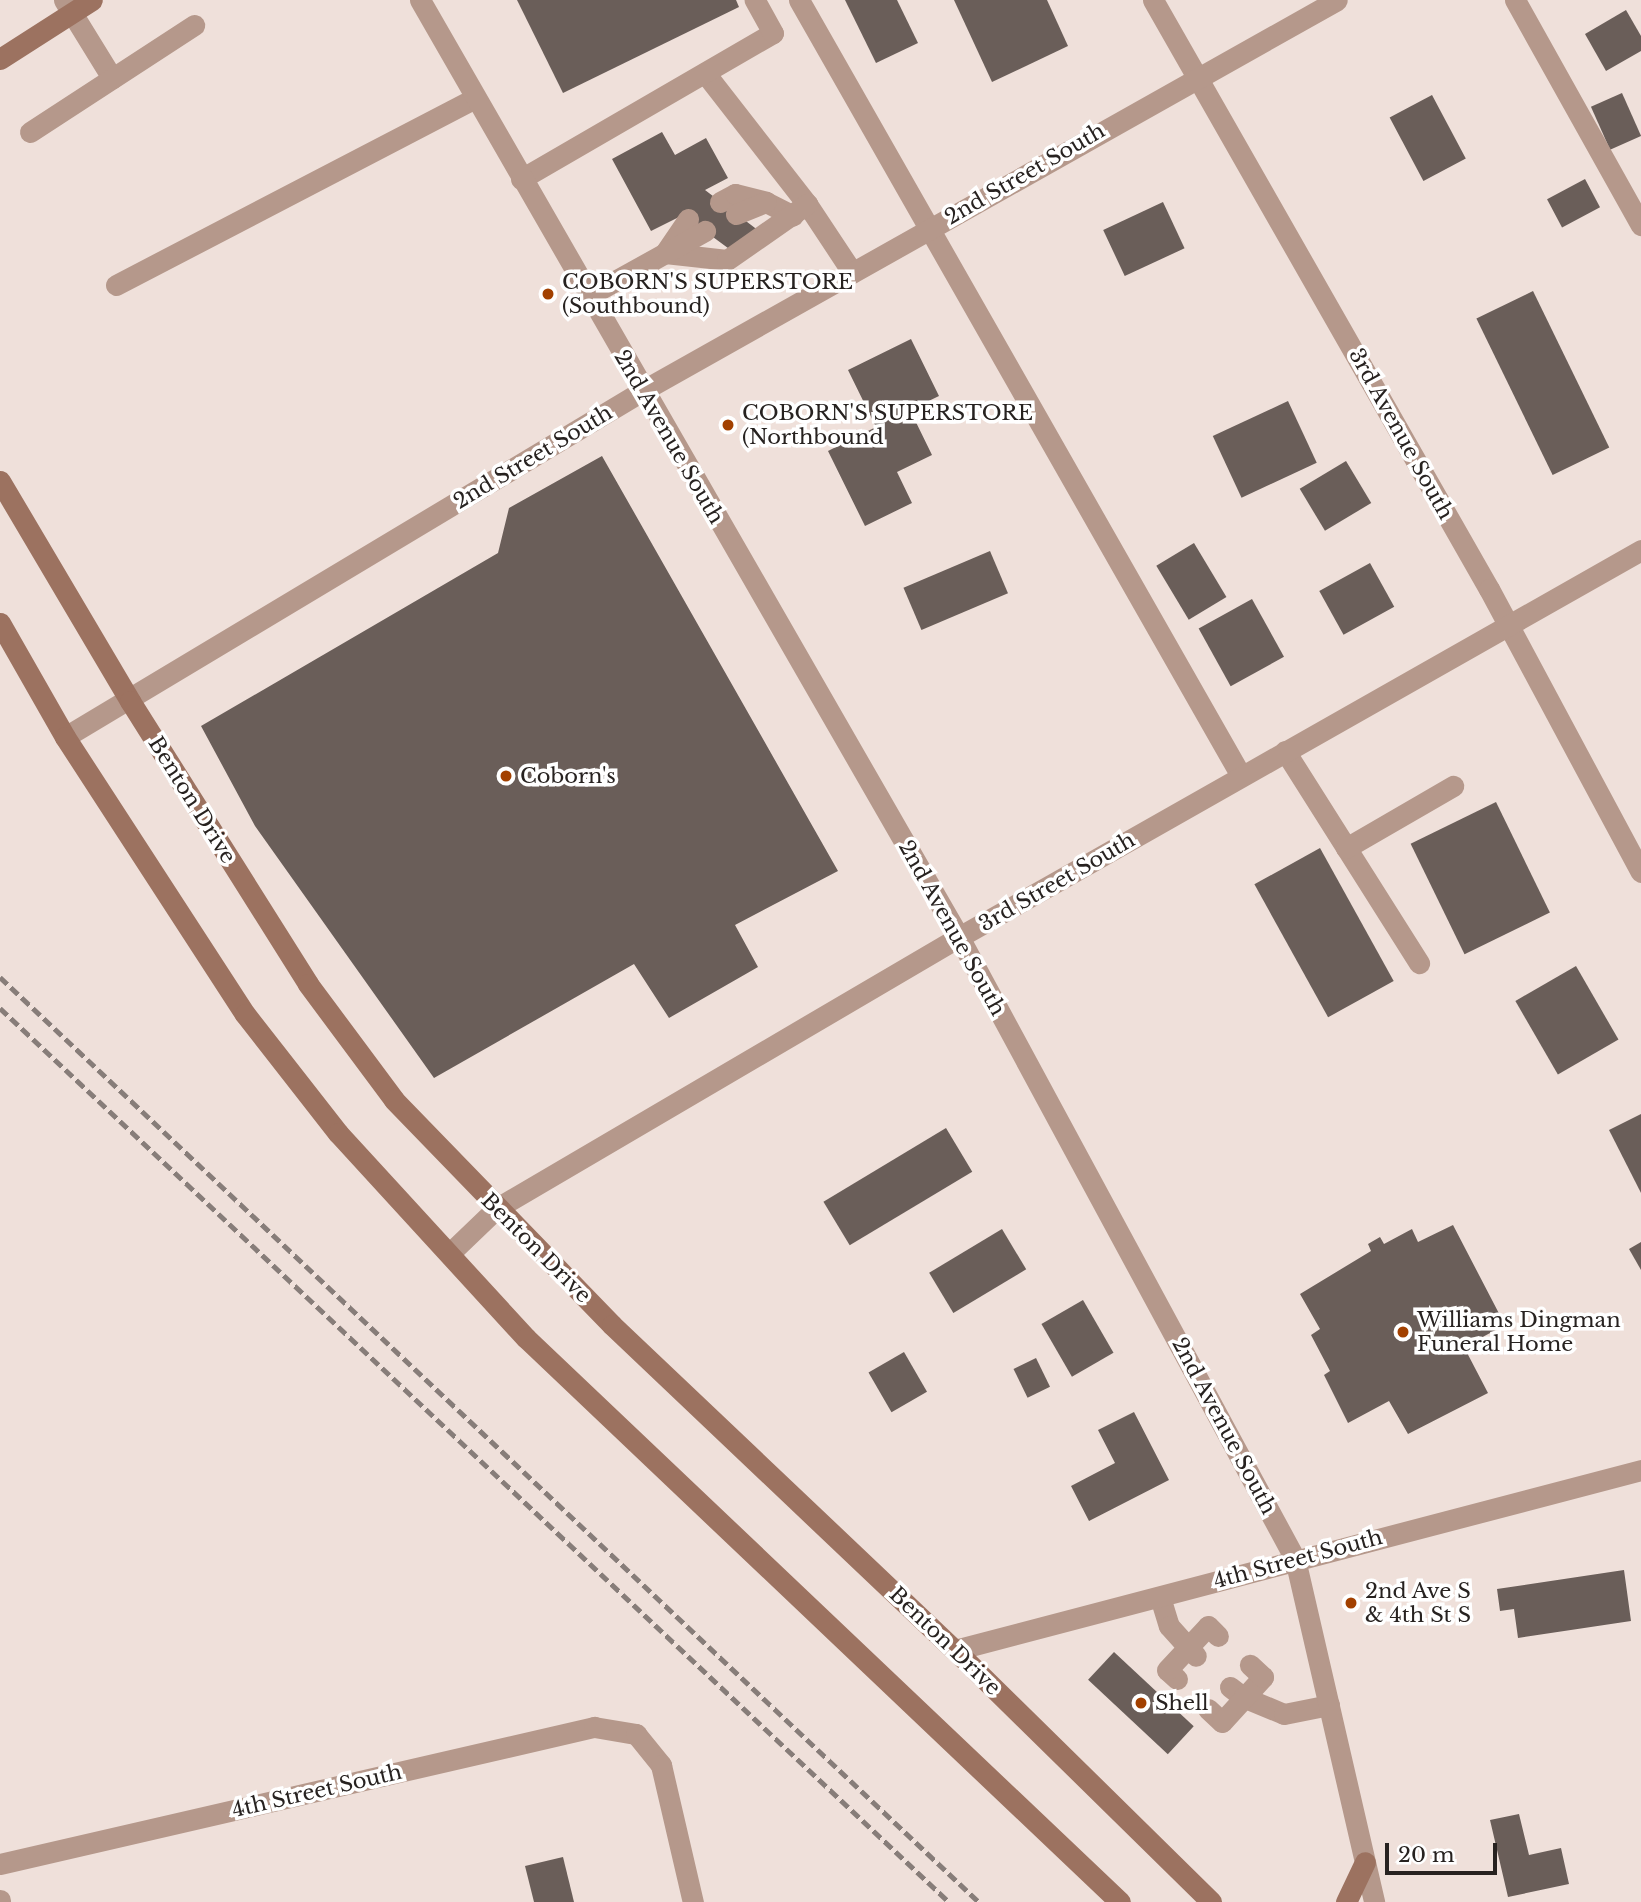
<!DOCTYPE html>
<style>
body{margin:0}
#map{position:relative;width:1641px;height:1902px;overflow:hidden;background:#efe0da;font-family:"Libre Baskerville",serif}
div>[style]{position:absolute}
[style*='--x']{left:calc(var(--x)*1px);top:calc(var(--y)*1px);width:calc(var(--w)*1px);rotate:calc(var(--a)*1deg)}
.building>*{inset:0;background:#6a5e59;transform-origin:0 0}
.lane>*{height:21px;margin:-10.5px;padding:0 10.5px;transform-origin:10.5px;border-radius:10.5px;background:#b5988b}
.street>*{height:21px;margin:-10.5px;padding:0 10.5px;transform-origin:10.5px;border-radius:10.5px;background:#b5988b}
.secondary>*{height:21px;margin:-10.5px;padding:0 10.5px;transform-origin:10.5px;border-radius:10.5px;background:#9c7260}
.rail>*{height:5px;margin-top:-2.5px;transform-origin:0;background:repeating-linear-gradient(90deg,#877d79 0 10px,transparent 0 15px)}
.dots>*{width:19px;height:19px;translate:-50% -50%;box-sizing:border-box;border:4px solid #fff;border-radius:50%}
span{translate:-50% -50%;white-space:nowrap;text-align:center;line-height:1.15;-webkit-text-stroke:7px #fff;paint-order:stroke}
.street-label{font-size:21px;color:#272220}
.poi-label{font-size:21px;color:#272220}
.left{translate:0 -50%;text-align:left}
.scale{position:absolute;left:1385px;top:1843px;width:112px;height:32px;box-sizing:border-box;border:4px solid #272220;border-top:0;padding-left:9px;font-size:21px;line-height:24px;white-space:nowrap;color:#272220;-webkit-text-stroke:5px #fff;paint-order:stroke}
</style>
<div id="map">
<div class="building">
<div style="clip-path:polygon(517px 0,736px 0,739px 7px,563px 93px)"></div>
<div style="clip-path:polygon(845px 0,897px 0,918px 43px,876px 63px)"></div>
<div style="clip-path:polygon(954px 0,1047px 0,1068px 46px,992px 82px)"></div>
<div style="clip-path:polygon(1626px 10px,1641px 36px,1641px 51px,1606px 71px,1585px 34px)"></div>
<div style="left:1622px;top:93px;width:47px;height:34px;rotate:66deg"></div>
<div style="left:1432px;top:95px;width:72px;height:48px;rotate:62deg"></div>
<div style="clip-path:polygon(662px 132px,675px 155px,706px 138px,728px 178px,705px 190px,759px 231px,732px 251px,683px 215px,651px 231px,612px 159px)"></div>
<div style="left:1585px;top:179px;width:32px;height:43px;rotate:62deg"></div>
<div style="left:1163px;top:202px;width:51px;height:66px;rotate:65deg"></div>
<div style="left:1533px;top:291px;width:174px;height:63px;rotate:64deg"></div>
<div style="clip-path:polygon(911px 339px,939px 396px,910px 410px,932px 455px,897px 472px,912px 503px,865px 526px,828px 451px,876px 427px,848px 370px)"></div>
<div style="left:1288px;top:401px;width:68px;height:83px;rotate:65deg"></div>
<div style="clip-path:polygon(602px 456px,838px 871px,735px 925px,758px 967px,669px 1018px,634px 964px,434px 1078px,255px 826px,201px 726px,498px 553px,509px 508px)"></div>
<div style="left:1346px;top:461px;width:49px;height:54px;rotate:59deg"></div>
<div style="left:1194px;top:543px;width:63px;height:44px;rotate:59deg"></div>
<div style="left:990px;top:551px;width:46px;height:94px;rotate:67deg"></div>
<div style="left:1370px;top:563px;width:50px;height:58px;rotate:61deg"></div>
<div style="left:1252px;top:599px;width:66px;height:61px;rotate:61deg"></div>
<div style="left:1496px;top:802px;width:123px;height:95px;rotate:64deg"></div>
<div style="left:1320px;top:848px;width:152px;height:75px;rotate:61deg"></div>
<div style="left:1576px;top:966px;width:85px;height:70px;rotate:60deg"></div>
<div style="clip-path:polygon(1641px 1114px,1641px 1193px,1609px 1130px)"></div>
<div style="left:946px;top:1128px;width:51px;height:143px;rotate:59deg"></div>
<div style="clip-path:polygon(1453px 1225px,1505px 1325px,1464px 1347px,1488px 1393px,1408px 1434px,1389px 1401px,1348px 1423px,1324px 1375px,1330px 1371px,1311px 1335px,1320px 1329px,1300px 1294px,1371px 1251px,1368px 1244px,1380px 1237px,1384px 1244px,1412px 1229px,1418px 1242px)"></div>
<div style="left:1002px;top:1229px;width:47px;height:85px;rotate:59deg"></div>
<div style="clip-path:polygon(1641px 1242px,1641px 1270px,1629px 1249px)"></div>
<div style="left:1083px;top:1300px;width:61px;height:48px;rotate:60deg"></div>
<div style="left:904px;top:1352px;width:46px;height:41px;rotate:60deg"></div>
<div style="left:1036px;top:1358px;width:32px;height:25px;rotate:64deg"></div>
<div style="clip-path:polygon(1134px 1412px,1169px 1480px,1089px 1521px,1071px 1486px,1115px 1463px,1098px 1430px)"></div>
<div style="clip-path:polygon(1624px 1570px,1631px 1621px,1518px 1638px,1514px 1609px,1500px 1611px,1497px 1589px)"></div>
<div style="left:1114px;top:1652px;width:109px;height:38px;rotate:43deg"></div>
<div style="clip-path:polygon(1519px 1814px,1529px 1855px,1561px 1848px,1569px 1884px,1508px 1897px,1490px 1820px)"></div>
<div style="clip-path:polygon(563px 1857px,574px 1902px,534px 1902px,525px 1866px)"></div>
</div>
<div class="lane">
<div style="--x:64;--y:0;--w:92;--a:58.4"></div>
<div style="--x:799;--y:0;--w:893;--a:60.33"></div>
<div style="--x:1515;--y:0;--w:258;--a:60.8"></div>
<div style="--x:705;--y:73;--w:166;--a:52.1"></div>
<div style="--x:807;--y:204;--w:82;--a:56.5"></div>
<div style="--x:30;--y:132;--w:196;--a:-33.1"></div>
<div style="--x:521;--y:179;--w:291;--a:-30.1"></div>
<div style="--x:773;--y:33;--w:38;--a:-119"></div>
<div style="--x:720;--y:202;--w:17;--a:-28"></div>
<div style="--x:735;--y:194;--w:32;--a:14"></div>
<div style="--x:766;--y:202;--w:30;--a:27"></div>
<div style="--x:736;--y:214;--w:32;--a:-22"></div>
<div style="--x:665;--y:253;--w:62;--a:6.4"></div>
<div style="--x:727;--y:260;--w:98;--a:-35"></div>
<div style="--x:665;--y:253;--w:41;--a:-55.9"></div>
<div style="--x:116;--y:285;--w:405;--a:-27.5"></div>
<div style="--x:588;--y:296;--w:134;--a:-29.1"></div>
<div style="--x:1285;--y:751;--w:251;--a:57.7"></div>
<div style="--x:1346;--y:848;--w:124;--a:-30.1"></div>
<div style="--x:1160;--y:1597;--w:30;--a:73"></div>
<div style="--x:1169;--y:1626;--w:40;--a:48"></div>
<div style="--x:1177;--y:1679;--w:13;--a:-138"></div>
<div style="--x:1167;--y:1670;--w:60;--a:-47"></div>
<div style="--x:1208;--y:1626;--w:14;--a:45"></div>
<div style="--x:1230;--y:1687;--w:16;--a:38"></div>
<div style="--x:1243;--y:1697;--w:44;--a:22.5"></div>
<div style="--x:1284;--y:1714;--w:46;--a:-11.3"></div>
<div style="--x:1208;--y:1709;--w:19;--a:43"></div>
<div style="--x:1222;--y:1722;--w:61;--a:-47.7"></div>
<div style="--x:1263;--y:1677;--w:18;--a:-137"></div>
</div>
<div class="street">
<div style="--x:420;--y:0;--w:1081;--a:60.09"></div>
<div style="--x:959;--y:937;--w:707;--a:61.62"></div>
<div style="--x:1295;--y:1559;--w:352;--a:77"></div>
<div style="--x:1153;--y:0;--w:678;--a:60.3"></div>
<div style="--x:1489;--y:589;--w:321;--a:61.8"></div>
<div style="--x:65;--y:737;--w:673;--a:-30.95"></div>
<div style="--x:642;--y:391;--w:797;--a:-29.36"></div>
<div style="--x:450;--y:1253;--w:65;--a:-43.8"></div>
<div style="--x:497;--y:1208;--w:536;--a:-30.4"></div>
<div style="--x:959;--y:937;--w:784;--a:-29.57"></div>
<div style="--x:955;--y:1650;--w:709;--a:-14.7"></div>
<div style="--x:0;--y:1864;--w:610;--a:-12.99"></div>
<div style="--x:594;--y:1727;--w:43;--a:9.5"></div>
<div style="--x:636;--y:1734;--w:40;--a:51"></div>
<div style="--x:661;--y:1765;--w:141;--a:76.9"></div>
<div style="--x:0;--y:1900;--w:2;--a:90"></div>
</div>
<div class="secondary">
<div style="--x:0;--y:59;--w:109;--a:-32.7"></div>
<div style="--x:0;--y:481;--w:256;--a:59.4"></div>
<div style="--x:130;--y:701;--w:334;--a:57.8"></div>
<div style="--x:308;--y:984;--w:144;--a:53.4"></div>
<div style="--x:394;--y:1100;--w:313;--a:45.9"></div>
<div style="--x:612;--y:1325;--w:473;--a:43.5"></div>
<div style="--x:955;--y:1650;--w:359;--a:44.5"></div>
<div style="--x:0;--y:623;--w:131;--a:60.3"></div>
<div style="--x:65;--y:737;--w:330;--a:57"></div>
<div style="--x:245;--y:1014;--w:151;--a:52"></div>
<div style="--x:338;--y:1133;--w:278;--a:47.5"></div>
<div style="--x:526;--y:1338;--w:819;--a:43.52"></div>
<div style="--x:1346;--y:1902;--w:44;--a:-64.6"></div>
</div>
<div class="rail">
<div style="--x:0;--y:977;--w:1347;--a:43.38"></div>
<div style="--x:0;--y:1008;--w:1304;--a:43.29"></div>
</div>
<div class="dots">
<div style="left:548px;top:294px;background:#a24000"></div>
<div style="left:728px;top:425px;background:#a24000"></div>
<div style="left:506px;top:776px;background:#a24000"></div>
<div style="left:1403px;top:1332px;background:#a24000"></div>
<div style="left:1351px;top:1603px;background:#a24000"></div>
<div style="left:1141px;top:1703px;background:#a24000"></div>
</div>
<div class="street-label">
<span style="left:1025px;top:174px;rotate:-30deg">2nd Street South</span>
<span style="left:1401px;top:434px;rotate:61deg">3rd Avenue South</span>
<span style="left:669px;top:437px;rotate:60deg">2nd Avenue South</span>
<span style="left:533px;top:457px;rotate:-31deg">2nd Street South</span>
<span style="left:192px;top:800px;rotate:58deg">Benton Drive</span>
<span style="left:1057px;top:882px;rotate:-30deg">3rd Street South</span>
<span style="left:952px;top:928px;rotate:61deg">2nd Avenue South</span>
<span style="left:536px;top:1248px;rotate:45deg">Benton Drive</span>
<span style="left:1224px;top:1426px;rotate:62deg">2nd Avenue South</span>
<span style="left:1298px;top:1559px;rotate:-15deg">4th Street South</span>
<span style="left:945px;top:1641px;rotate:44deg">Benton Drive</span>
<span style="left:317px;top:1791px;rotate:-13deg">4th Street South</span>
</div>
<div class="poi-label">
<span class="left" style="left:562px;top:294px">COBORN'S SUPERSTORE<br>(Southbound)</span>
<span class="left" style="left:742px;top:425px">COBORN'S SUPERSTORE<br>(Northbound</span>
<span class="left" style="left:520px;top:776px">Coborn's</span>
<span class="left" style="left:1417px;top:1332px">Williams Dingman<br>Funeral Home</span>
<span class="left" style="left:1365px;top:1603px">2nd Ave S<br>&amp; 4th St S</span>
<span class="left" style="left:1155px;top:1703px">Shell</span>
</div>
<div class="scale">20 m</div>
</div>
